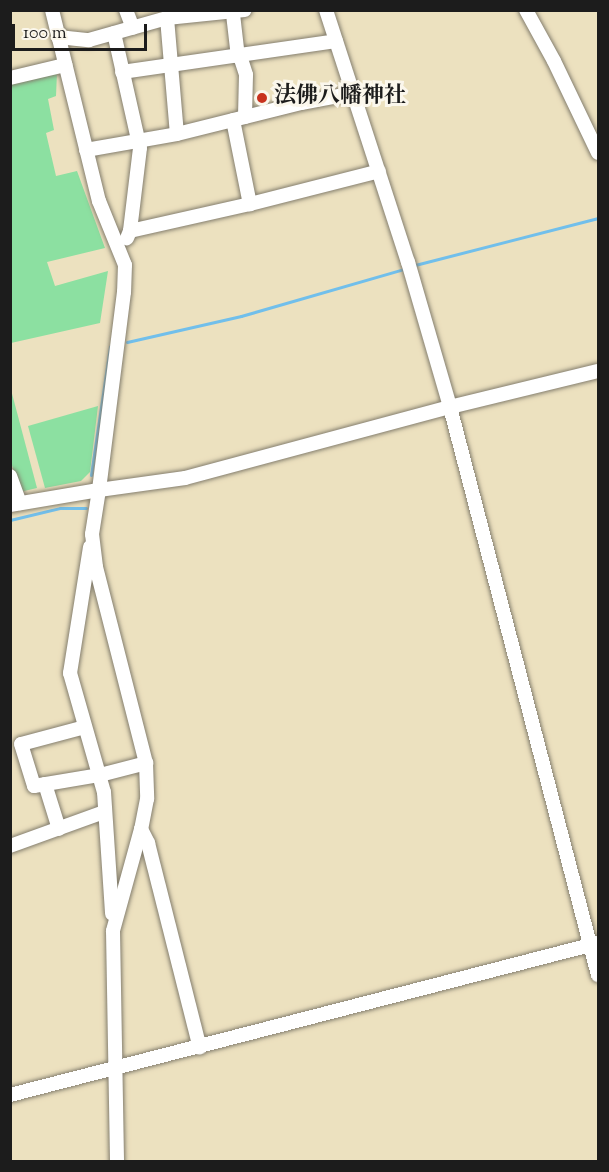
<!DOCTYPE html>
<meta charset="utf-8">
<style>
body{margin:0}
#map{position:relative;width:609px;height:1172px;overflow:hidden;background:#ece1bf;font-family:"Sorts Mill Goudy","Noto Serif JP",serif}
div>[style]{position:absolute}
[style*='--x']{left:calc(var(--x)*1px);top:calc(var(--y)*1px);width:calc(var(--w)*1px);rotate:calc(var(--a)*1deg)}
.green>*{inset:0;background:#8ce0a1}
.stream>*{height:3px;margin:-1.5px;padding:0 1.5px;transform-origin:1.5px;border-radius:1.5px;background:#71bfeb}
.roads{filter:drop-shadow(0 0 2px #847e6e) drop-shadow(0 0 2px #847e6e)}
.minor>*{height:14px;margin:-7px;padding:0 7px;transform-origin:7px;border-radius:7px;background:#fff}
.dots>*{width:16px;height:16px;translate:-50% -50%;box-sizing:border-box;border:3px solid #fbf7ec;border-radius:50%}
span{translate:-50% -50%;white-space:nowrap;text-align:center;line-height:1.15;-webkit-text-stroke:6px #fbf7ec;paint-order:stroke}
.poi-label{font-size:22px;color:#1c1c1c;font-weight:700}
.left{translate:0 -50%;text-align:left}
.frame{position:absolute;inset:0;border:12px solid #1c1c1c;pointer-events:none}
.scale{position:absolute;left:12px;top:24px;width:135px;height:27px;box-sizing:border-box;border:3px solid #1c1c1c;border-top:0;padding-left:8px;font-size:18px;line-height:21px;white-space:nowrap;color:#1c1c1c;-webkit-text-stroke:4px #fbf7ec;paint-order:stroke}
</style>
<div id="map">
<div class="green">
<div style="clip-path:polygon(57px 73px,56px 96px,48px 99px,54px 130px,46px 133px,56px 176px,77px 171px,105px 248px,47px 262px,55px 286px,108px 271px,100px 323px,11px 343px,11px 84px)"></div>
<div style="clip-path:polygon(10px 386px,37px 488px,20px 492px,11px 462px)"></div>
<div style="clip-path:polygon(98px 406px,90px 472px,81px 481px,45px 488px,28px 426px)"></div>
</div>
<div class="stream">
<div style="--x:415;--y:265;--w:189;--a:-14.4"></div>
<div style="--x:127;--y:342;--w:117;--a:-12.8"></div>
<div style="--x:241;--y:316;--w:170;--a:-16.1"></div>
<div style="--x:91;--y:475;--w:130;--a:-81.6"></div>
<div style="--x:10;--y:520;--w:51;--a:-13.5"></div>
<div style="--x:60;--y:508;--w:26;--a:0"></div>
</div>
<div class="roads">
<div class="minor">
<div style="--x:52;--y:10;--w:197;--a:76.2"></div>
<div style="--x:99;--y:201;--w:69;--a:67.9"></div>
<div style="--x:125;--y:265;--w:27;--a:92"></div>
<div style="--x:124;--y:292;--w:200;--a:97.2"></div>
<div style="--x:99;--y:490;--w:87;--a:-7.9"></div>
<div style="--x:185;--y:478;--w:274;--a:-15"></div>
<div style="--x:450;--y:407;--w:152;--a:-13.7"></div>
<div style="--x:126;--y:10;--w:19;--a:69"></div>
<div style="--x:326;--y:10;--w:265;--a:72"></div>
<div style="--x:408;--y:262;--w:151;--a:73.8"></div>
<div style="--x:450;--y:407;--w:587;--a:75.4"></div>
<div style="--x:526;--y:10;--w:58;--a:61.2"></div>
<div style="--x:554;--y:61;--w:102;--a:64.4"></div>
<div style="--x:233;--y:14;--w:43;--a:83.4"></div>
<div style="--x:167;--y:18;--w:116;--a:85.1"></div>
<div style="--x:114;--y:33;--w:118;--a:77.3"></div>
<div style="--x:140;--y:148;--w:84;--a:96.9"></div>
<div style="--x:130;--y:231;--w:8;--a:113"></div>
<div style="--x:58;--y:37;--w:31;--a:6"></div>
<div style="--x:89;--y:40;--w:81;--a:-15.8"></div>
<div style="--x:167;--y:18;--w:78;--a:-5.9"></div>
<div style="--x:240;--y:56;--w:20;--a:72"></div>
<div style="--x:246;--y:75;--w:42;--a:91.4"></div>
<div style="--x:122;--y:72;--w:216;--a:-8.2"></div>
<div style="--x:10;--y:78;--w:57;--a:-13.3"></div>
<div style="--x:233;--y:120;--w:86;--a:78.6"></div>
<div style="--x:86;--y:150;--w:92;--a:-10"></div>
<div style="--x:177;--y:134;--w:128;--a:-14"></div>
<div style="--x:301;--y:103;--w:55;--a:-10.5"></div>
<div style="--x:130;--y:231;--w:123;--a:-12.7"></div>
<div style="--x:250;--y:204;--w:133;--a:-14.3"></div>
<div style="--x:10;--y:476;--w:29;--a:70"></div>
<div style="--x:10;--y:505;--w:90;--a:-9.6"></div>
<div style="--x:99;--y:490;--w:45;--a:99"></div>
<div style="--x:92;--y:534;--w:33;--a:83"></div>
<div style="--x:96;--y:567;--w:202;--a:75.7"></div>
<div style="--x:146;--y:763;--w:36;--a:88"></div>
<div style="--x:147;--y:799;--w:31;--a:101"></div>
<div style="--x:141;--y:829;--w:106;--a:105.4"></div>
<div style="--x:113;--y:931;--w:231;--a:89"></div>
<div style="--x:90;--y:547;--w:128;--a:99"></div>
<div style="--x:70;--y:673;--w:124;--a:74.1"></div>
<div style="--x:104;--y:792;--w:122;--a:86.2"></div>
<div style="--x:85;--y:727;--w:66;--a:165.1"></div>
<div style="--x:21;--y:744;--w:44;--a:72.8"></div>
<div style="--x:34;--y:786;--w:67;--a:-9.5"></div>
<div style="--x:100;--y:775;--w:48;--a:-14.6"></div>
<div style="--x:45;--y:784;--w:47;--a:72.7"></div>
<div style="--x:141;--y:829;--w:16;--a:63"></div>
<div style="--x:148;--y:843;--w:211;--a:75.8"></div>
<div style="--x:10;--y:846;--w:100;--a:-19.9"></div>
<div style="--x:10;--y:1095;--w:607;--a:-14.49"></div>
</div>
</div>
<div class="dots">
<div style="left:262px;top:98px;background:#c8321e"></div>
</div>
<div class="poi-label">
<span class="left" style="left:274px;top:98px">法佛八幡神社</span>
</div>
<div class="frame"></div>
<div class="scale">100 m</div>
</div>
